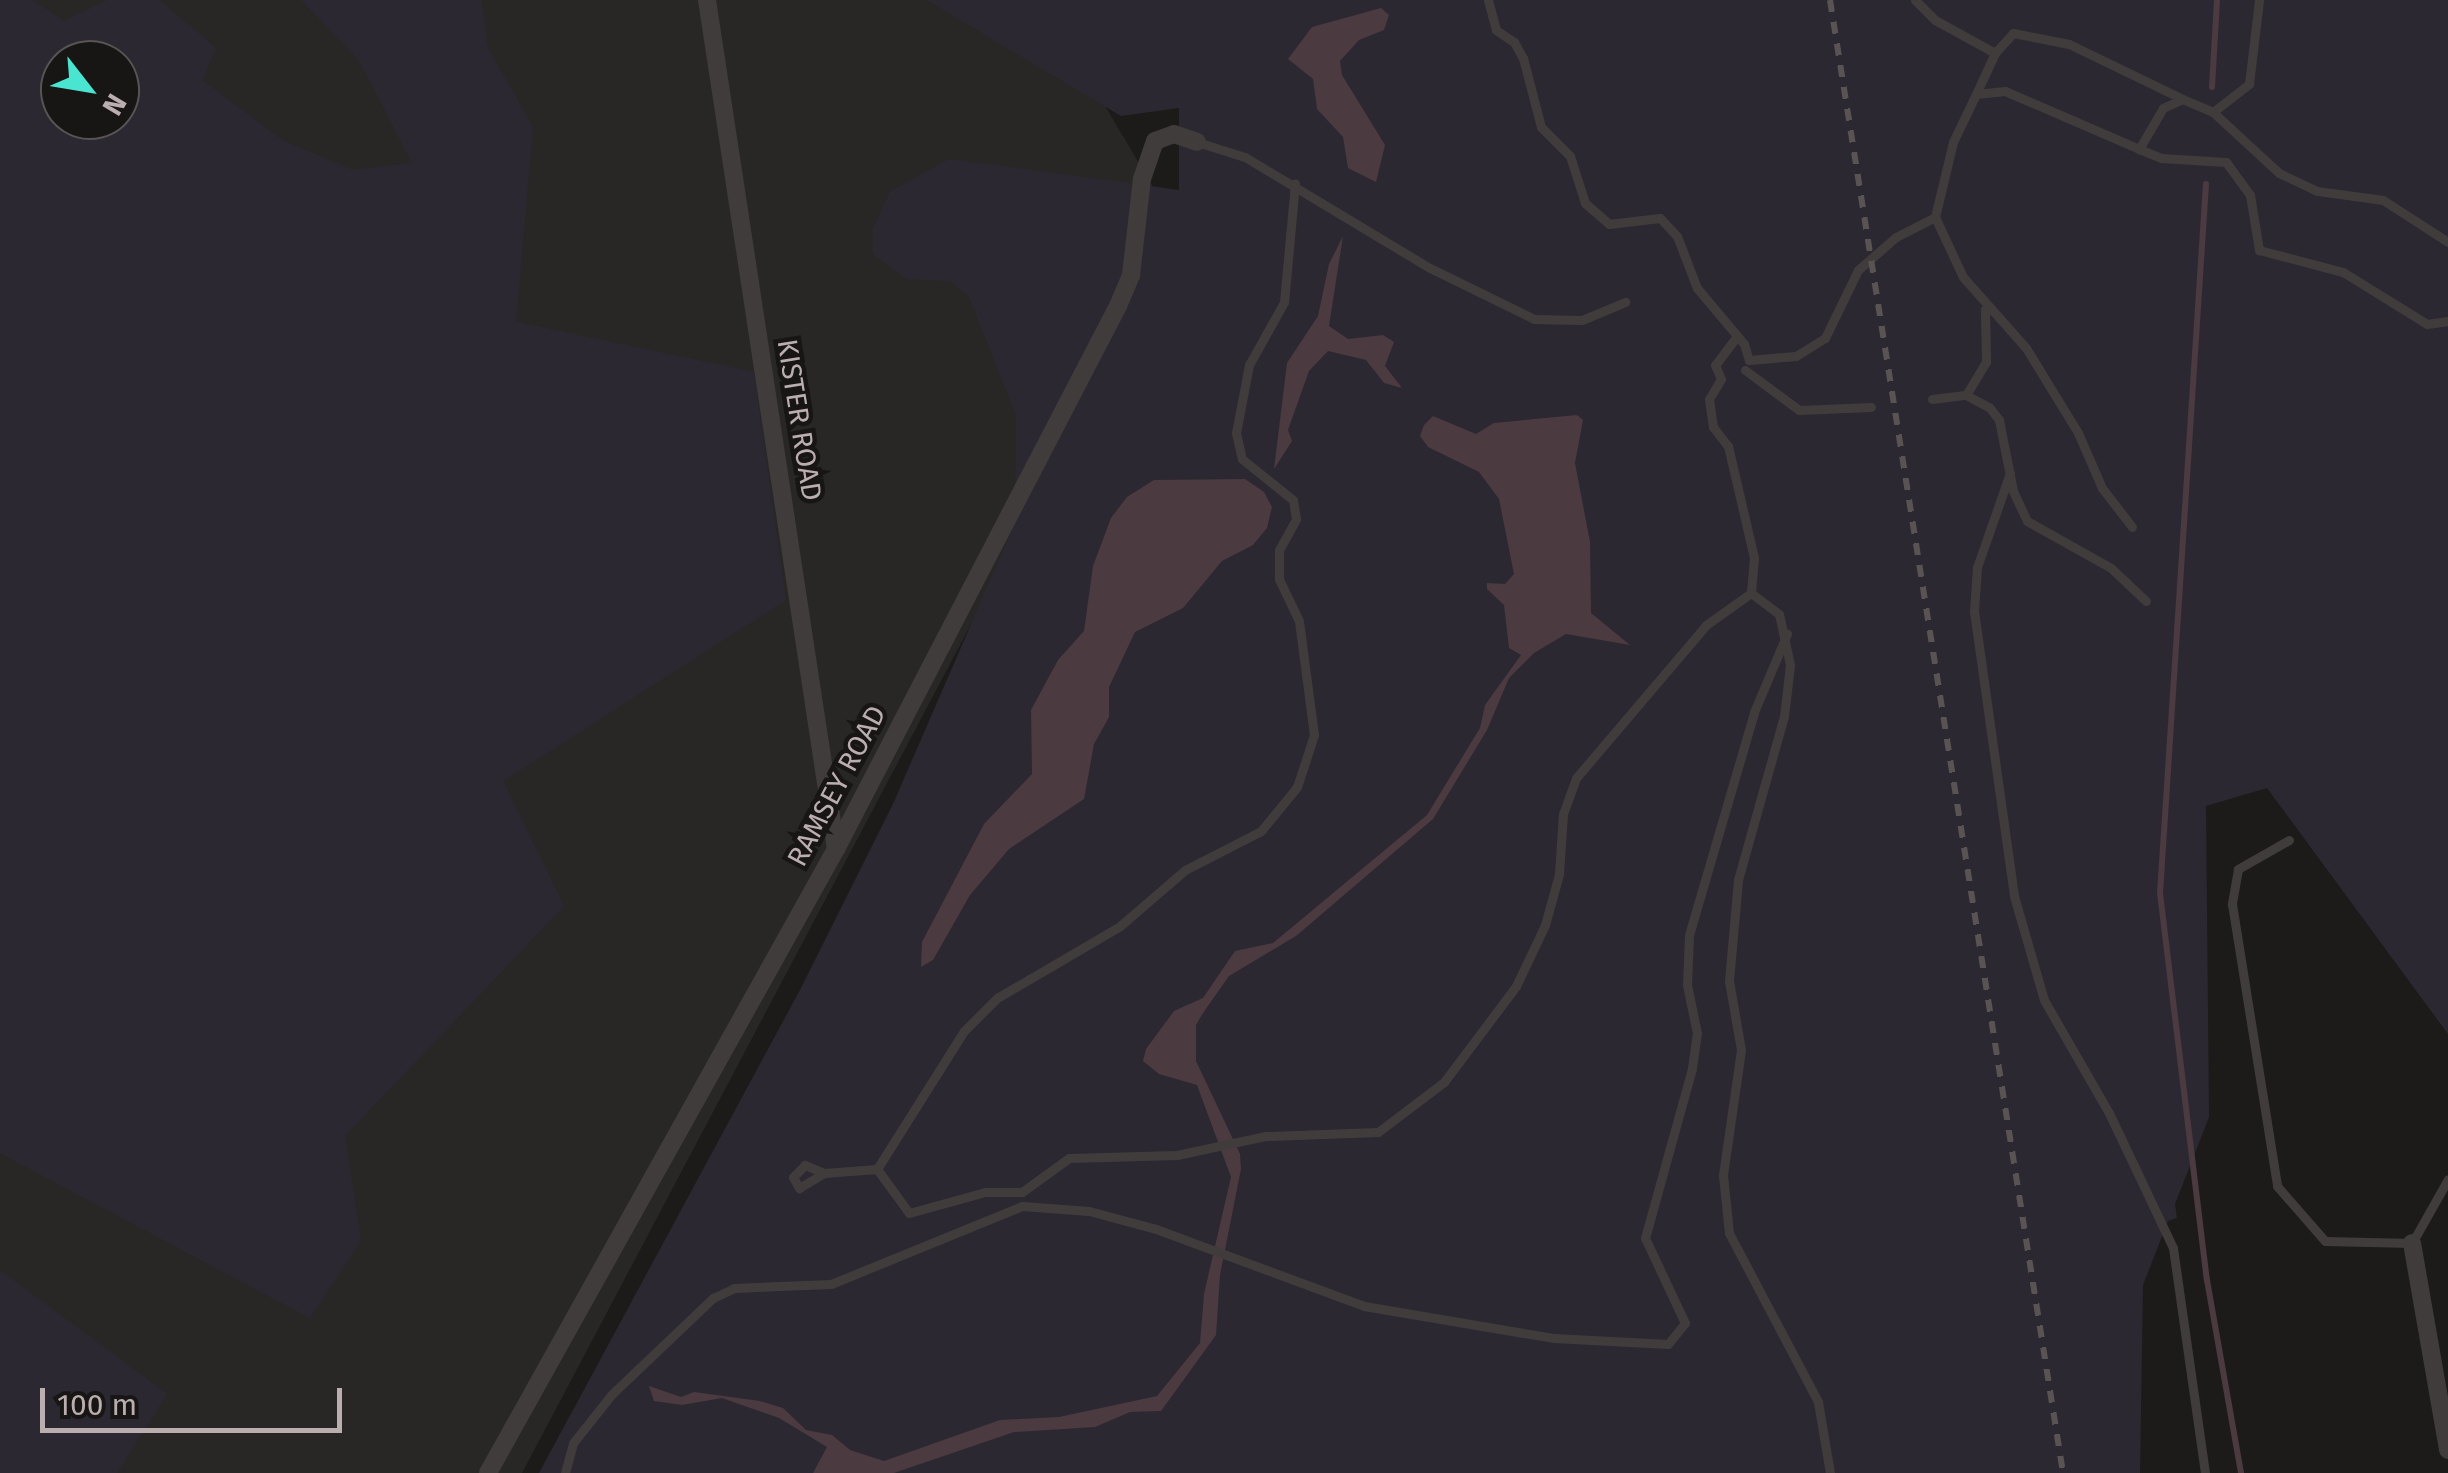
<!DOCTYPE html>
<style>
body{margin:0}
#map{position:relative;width:2448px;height:1473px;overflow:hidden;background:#1c1b1a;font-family:"Fira Sans",sans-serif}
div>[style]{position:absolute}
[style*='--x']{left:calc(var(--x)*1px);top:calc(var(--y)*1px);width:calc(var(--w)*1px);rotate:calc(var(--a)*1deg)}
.built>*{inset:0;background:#292726}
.green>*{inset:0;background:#2c2831}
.water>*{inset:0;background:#4b3a40}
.stream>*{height:6px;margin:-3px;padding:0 3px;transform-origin:3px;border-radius:3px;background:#4b3a40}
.lane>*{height:9px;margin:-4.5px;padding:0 4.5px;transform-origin:4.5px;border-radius:4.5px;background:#413c3c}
.street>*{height:18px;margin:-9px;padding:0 9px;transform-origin:9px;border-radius:9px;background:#413c3c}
.rail>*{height:6px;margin-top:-3px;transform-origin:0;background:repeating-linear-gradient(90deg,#5a5353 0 12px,transparent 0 22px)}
span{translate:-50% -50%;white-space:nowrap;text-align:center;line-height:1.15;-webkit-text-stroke:9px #171615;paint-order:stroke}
.street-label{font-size:28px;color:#bbaeaf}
.north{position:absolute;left:40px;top:40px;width:100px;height:100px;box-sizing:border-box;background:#171615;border:2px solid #595353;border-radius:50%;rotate:121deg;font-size:28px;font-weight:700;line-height:40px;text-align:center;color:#bbaeaf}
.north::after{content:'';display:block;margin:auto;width:35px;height:45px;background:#4ae5d0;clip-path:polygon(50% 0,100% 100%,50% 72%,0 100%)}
.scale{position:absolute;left:40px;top:1388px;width:302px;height:45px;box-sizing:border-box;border:5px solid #bbaeaf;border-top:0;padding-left:12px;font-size:30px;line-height:35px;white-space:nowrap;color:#bbaeaf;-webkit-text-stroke:8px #171615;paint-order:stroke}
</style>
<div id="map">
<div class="built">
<div style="clip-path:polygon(evenodd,0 0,1004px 0,1065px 38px,1179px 231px,522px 1473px,0 1473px,0 0,60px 60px,120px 60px,120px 120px,60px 120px,60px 60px)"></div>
</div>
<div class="green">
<div style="clip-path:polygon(evenodd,0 0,32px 0,64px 21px,107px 0,159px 0,216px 48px,202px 80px,282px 140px,353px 170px,412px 163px,359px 60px,301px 0,481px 0,488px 48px,533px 127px,516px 322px,754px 372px,786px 600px,503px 781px,564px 906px,345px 1136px,361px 1240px,310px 1318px,0 1153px,0 0,60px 60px,120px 60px,120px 120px,60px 120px,60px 60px)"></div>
<div style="clip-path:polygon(927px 0,2448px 0,2448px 1034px,2267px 788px,2206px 806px,2209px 1117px,2175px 1204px,2177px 1218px,2168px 1221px,2143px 1285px,2140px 1473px,539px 1473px,800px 990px,893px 804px,1015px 523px,1016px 415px,969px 296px,950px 281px,906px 279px,873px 254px,873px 229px,890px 192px,949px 159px,1179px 190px,1179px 108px,1121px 116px)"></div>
<div style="clip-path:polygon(0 1270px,167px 1394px,117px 1473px,0 1473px)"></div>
</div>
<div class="water">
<div style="clip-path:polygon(1381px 8px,1389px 15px,1384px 30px,1359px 40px,1340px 61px,1342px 75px,1385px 145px,1376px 182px,1348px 168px,1343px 137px,1317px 109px,1313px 79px,1288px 59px,1312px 27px)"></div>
<div style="clip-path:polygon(1343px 236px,1329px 326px,1348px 339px,1383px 335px,1394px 342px,1385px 366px,1402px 388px,1384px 383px,1366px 360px,1328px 351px,1309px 371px,1288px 430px,1292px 441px,1274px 469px,1287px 363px,1318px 316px,1329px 264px)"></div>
<div style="clip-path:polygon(1577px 415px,1583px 420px,1575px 463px,1590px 542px,1591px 613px,1630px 645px,1566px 634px,1534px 653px,1509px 678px,1487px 730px,1433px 819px,1296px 936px,1229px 976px,1203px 1013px,1196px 1025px,1196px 1061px,1240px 1154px,1241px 1169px,1220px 1275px,1216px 1335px,1161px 1411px,1130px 1412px,1095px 1427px,1014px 1432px,894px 1473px,813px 1473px,827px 1447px,779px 1418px,722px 1398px,682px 1405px,654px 1401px,649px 1386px,681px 1397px,694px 1392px,760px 1401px,783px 1408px,806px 1430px,832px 1435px,850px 1450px,884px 1461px,1000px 1420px,1059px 1417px,1157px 1396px,1200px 1343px,1204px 1294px,1231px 1177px,1197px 1085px,1159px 1074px,1143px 1061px,1146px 1049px,1174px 1011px,1203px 998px,1235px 951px,1273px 943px,1427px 815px,1480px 728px,1485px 705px,1521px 655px,1509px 648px,1504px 605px,1487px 589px,1487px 583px,1505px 584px,1514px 574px,1499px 499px,1479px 472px,1428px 447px,1420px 436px,1424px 425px,1433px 416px,1476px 434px,1494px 423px)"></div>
<div style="clip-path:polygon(1245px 479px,1264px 492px,1272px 507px,1267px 528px,1253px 545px,1222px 561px,1183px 608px,1135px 632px,1109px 687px,1109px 717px,1094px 744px,1084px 799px,1009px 849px,970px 895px,933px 960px,921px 967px,922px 942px,984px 824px,1032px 774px,1031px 710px,1058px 660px,1084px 631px,1093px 566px,1111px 518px,1127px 497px,1154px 480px)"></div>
</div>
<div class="stream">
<div style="--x:2212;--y:87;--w:87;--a:-86.7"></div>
<div style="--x:2206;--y:184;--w:710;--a:93.71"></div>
<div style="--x:2160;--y:893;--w:390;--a:83.1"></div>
<div style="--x:2207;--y:1280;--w:196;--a:80"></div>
</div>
<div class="lane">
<div style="--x:1488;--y:0;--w:31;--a:75"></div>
<div style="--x:1496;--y:30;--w:22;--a:34"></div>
<div style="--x:1514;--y:42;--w:18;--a:61"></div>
<div style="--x:1523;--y:58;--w:71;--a:75.4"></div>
<div style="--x:1541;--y:127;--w:41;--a:45"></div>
<div style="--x:1570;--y:156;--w:49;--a:72.3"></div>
<div style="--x:1585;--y:203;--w:32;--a:41"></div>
<div style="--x:1609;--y:224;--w:51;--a:-6.7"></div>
<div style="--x:1660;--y:218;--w:25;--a:47"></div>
<div style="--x:1677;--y:236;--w:56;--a:69"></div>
<div style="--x:1697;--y:288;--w:73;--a:50"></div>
<div style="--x:1744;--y:344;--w:17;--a:73"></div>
<div style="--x:1749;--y:360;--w:47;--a:-4.9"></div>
<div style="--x:1796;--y:356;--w:34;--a:-32"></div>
<div style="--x:1825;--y:338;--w:76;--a:-64.1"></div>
<div style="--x:1858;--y:270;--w:50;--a:-41"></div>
<div style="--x:1896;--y:237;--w:44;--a:-27.1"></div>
<div style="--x:1915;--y:0;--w:28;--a:45"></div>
<div style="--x:1935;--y:20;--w:68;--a:28.8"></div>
<div style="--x:1995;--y:53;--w:45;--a:114.9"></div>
<div style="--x:1976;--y:94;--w:29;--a:-6"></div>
<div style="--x:2005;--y:91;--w:146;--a:23.4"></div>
<div style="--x:1995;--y:53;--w:27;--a:-48"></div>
<div style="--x:2013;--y:33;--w:57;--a:11.1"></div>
<div style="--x:2069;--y:44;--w:127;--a:25.8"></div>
<div style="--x:1976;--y:94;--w:53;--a:115.6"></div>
<div style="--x:1953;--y:142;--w:77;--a:103.5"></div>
<div style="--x:1935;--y:217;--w:66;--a:65"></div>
<div style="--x:1963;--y:277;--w:95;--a:48.4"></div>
<div style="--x:2026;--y:348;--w:100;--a:58.5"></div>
<div style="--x:2078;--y:433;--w:60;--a:66.4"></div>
<div style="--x:2102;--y:488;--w:49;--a:52.4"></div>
<div style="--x:2213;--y:112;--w:46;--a:-37.9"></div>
<div style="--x:2249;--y:84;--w:85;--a:-83.2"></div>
<div style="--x:1197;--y:142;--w:50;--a:17.4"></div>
<div style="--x:1245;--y:157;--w:216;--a:31"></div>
<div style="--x:1430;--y:268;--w:116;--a:26.1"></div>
<div style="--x:1534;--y:319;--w:48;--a:1.2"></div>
<div style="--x:1582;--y:320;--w:47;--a:-22.7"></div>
<div style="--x:2448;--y:242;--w:77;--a:-147.1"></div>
<div style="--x:2383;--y:200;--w:67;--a:-172.2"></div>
<div style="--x:2317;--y:191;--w:42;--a:-154.7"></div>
<div style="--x:2279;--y:173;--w:90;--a:-137.3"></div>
<div style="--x:2213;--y:112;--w:33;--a:-157"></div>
<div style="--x:2183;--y:99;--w:22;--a:156"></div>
<div style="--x:2163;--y:108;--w:48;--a:120.3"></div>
<div style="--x:2139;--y:149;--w:24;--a:22"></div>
<div style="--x:2161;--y:158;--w:65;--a:3.5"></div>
<div style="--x:2226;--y:162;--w:41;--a:54"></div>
<div style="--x:2250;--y:195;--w:56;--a:80.7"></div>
<div style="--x:2259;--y:250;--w:87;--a:14.7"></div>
<div style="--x:2343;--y:272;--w:99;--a:31.8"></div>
<div style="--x:2427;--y:324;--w:21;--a:-8"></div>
<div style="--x:1734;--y:340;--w:31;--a:127"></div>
<div style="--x:1715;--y:365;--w:15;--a:67"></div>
<div style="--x:1721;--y:379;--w:23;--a:121"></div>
<div style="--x:1709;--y:399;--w:28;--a:82"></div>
<div style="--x:1713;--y:427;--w:24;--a:52"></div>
<div style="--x:1728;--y:446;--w:115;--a:76.9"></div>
<div style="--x:1754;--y:558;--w:35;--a:95"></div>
<div style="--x:1751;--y:593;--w:35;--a:37"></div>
<div style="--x:1779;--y:614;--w:52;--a:77.8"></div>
<div style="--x:1790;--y:665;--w:51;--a:96.7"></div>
<div style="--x:1784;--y:716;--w:170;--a:105.7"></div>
<div style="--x:1738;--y:880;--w:101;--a:95.1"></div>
<div style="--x:1729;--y:981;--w:70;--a:80.1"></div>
<div style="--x:1741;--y:1050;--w:126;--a:98.2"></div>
<div style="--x:1723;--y:1175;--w:58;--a:84.1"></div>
<div style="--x:1729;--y:1233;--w:191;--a:62.2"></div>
<div style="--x:1818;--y:1402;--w:72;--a:80.4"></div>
<div style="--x:1745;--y:370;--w:67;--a:36.5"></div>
<div style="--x:1799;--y:410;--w:72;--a:-2.4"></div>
<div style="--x:1966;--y:395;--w:39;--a:-59"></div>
<div style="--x:1986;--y:362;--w:53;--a:-91.1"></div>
<div style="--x:1932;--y:399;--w:34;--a:-7"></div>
<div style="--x:1966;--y:395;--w:26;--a:28"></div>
<div style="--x:1989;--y:407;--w:16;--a:52"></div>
<div style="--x:1999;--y:420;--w:72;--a:78.8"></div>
<div style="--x:2013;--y:491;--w:33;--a:65"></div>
<div style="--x:2027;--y:521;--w:96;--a:29.2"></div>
<div style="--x:2111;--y:568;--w:48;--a:43.3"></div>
<div style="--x:2010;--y:473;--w:100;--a:109.3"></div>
<div style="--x:1977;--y:567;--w:44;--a:93.9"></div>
<div style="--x:1974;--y:611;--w:288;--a:82"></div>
<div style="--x:2014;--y:896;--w:108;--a:73.9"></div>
<div style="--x:2044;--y:1000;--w:130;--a:60.1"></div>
<div style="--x:2109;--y:1113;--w:149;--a:64.6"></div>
<div style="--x:2173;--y:1248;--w:227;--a:81.9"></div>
<div style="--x:2289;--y:840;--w:59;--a:150.4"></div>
<div style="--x:2238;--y:869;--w:36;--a:100"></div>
<div style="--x:2232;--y:904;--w:286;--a:80.9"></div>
<div style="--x:2277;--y:1186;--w:73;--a:48.9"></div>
<div style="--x:2325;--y:1241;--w:87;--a:1.3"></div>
<div style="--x:2412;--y:1243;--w:73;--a:-60.6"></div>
<div style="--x:877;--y:1169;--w:163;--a:-57.8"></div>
<div style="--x:964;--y:1031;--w:47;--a:-45"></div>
<div style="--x:997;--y:998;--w:143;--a:-30.3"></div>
<div style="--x:1120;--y:926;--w:86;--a:-40.7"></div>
<div style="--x:1185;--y:870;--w:85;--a:-27.2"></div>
<div style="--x:1261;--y:831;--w:57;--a:-50.7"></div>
<div style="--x:1297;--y:787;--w:55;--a:-71.9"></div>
<div style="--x:1314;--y:735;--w:115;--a:-97.5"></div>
<div style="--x:1299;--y:621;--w:47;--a:-115.5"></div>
<div style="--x:1279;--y:579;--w:29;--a:-90"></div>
<div style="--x:1279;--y:550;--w:35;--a:-61"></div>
<div style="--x:1296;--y:519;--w:19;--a:-99"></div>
<div style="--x:1293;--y:500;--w:65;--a:-141.2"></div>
<div style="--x:1242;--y:459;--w:27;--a:-103"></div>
<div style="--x:1236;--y:433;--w:69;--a:-79.2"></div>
<div style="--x:1249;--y:365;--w:72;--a:-60.9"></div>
<div style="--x:1284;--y:302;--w:119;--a:-84.7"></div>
<div style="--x:824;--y:1173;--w:21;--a:-157"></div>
<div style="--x:805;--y:1165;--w:17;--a:135"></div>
<div style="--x:793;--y:1177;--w:13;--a:61"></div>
<div style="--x:799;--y:1188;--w:29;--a:-31"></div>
<div style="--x:824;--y:1173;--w:53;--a:-4.3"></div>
<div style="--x:877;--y:1169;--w:54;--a:54"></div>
<div style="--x:909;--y:1213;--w:79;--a:-15.4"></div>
<div style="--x:985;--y:1192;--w:37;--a:0"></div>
<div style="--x:1022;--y:1192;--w:58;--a:-35.9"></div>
<div style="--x:1069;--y:1158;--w:108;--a:-1.6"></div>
<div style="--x:1177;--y:1155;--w:91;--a:-12.1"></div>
<div style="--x:1266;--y:1136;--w:112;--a:-2"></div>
<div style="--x:1378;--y:1132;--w:83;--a:-37.1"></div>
<div style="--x:1444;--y:1082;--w:120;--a:-53.1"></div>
<div style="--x:1516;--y:986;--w:68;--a:-64.6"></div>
<div style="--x:1545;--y:925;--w:53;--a:-74.6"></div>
<div style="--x:1559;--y:874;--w:60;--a:-86.2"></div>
<div style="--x:1563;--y:814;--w:38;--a:-70"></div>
<div style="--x:1576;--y:778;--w:201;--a:-49.6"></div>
<div style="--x:1706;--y:625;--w:55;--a:-35.4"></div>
<div style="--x:565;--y:1473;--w:31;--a:-75"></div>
<div style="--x:573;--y:1443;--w:61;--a:-51.6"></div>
<div style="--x:611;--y:1395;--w:141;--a:-43.6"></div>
<div style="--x:713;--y:1298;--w:23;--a:-25"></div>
<div style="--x:734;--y:1288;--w:97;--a:-2.4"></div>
<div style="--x:831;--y:1284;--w:206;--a:-22.2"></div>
<div style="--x:1022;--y:1206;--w:67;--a:4.3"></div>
<div style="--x:1089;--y:1211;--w:69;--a:15"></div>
<div style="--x:1156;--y:1229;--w:222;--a:20.3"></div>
<div style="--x:1364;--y:1306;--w:193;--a:9.6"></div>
<div style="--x:1554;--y:1338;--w:114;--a:3"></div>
<div style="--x:1668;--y:1344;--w:27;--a:-51"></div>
<div style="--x:1685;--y:1323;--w:94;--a:-115.2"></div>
<div style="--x:1645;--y:1238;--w:176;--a:-74.5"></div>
<div style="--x:1692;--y:1068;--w:35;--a:-82"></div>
<div style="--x:1697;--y:1033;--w:49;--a:-101.8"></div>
<div style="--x:1687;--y:985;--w:50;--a:-87.7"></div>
<div style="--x:1689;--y:935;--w:232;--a:-73.7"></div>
<div style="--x:1754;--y:712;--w:85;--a:-67.1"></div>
</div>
<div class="street">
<div style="--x:707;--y:0;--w:859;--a:81.36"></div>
<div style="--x:2412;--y:1243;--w:210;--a:80.1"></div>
<div style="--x:488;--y:1473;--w:714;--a:-60.85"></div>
<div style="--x:836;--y:849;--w:612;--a:-62.56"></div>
<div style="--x:1118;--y:306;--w:34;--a:-67"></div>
<div style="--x:1131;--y:275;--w:97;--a:-83.5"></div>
<div style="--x:1142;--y:179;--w:40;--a:-71.1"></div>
<div style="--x:1155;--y:141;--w:20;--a:-20"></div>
<div style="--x:1174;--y:134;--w:24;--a:19"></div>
</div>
<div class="rail">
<div style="--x:1830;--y:0;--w:1491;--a:81.01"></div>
</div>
<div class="street-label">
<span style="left:799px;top:420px;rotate:81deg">KISTER ROAD</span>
<span style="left:837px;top:786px;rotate:-62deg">RAMSEY ROAD</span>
</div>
<div class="north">N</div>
<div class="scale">100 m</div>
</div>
